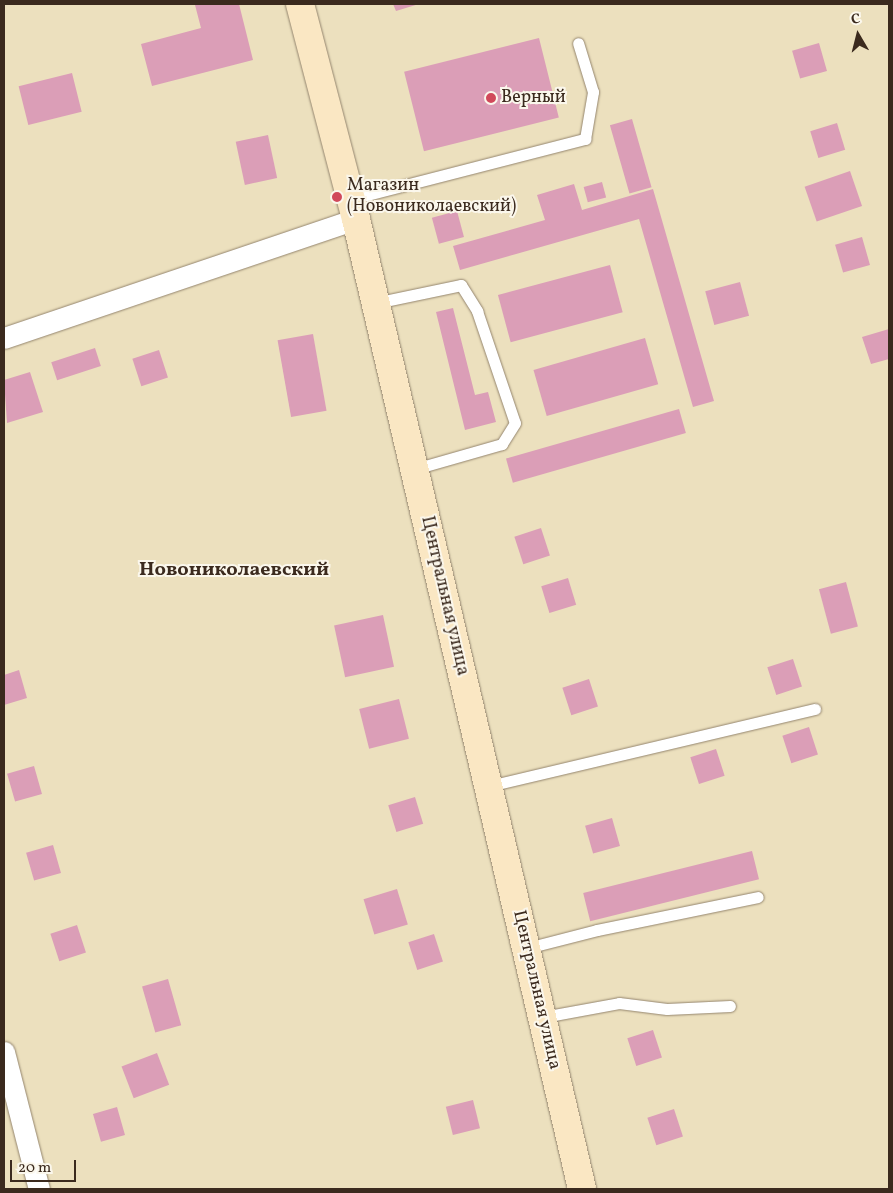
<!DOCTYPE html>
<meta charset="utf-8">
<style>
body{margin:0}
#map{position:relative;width:893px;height:1193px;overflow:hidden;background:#ece0be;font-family:Vollkorn,serif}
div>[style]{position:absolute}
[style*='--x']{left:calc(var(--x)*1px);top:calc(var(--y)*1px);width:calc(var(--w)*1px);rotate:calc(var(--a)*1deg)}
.building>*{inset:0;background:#db9eb7;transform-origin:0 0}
.roads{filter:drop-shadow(0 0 1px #94856e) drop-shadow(0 0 1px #94856e)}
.service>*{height:11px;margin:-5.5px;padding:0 5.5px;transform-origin:5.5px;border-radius:5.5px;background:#fff}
.minor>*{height:21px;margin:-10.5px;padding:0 10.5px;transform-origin:10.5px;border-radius:10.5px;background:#fff}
.secondary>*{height:28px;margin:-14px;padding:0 14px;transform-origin:14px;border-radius:14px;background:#fae7c3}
.dots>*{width:14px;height:14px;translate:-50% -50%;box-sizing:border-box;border:2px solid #fbf7ec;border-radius:50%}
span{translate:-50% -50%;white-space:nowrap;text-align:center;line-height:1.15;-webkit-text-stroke:4px #fbf7ec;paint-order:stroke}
.poi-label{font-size:18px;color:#3b2a1e}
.left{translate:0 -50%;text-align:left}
.street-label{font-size:18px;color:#3b2a1e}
.quarter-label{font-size:20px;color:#3b2a1e;font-weight:700}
.frame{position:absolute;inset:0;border:5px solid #3b2a1e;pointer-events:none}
.north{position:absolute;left:833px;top:10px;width:50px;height:50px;-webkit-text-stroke:4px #fbf7ec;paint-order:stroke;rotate:352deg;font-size:14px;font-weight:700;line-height:20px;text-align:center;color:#3b2a1e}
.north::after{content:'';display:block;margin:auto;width:18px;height:22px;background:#3b2a1e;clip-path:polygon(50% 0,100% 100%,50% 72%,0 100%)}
.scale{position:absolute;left:10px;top:1160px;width:66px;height:22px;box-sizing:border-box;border:2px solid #3b2a1e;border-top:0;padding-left:6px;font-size:15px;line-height:18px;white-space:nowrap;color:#3b2a1e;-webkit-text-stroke:4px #fbf7ec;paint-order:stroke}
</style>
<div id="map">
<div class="building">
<div style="clip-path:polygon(239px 4px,253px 60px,152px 86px,141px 44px,201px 28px,195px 5px)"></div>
<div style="clip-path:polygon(393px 4px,419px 4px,396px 11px)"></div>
<div style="left:539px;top:38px;width:82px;height:139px;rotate:76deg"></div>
<div style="left:819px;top:43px;width:29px;height:28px;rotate:74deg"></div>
<div style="left:72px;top:73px;width:40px;height:55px;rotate:76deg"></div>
<div style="left:632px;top:119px;width:71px;height:23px;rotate:74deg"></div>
<div style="left:837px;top:123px;width:28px;height:28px;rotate:73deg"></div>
<div style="left:268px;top:135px;width:44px;height:33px;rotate:78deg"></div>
<div style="left:850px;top:171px;width:37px;height:48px;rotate:71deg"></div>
<div style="left:602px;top:182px;width:16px;height:19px;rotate:75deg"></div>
<div style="clip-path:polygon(574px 184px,582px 210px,653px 189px,714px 401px,693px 407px,639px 219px,460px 270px,453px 246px,545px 220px,537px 195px)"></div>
<div style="left:457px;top:211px;width:27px;height:26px;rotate:75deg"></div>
<div style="left:862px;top:237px;width:29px;height:28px;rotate:74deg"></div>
<div style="left:610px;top:265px;width:49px;height:116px;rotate:75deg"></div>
<div style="left:740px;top:282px;width:35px;height:36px;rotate:75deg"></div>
<div style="clip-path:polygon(453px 308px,475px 395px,488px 392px,496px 422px,465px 430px,436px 312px)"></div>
<div style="clip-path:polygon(889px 329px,889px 359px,871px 364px,862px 337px)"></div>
<div style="left:313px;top:334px;width:78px;height:36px;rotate:80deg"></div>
<div style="left:645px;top:338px;width:48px;height:116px;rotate:74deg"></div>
<div style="left:95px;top:348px;width:19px;height:46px;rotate:72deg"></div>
<div style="left:159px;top:350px;width:29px;height:28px;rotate:72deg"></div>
<div style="clip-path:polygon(30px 372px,43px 412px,7px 423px,4px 380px)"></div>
<div style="left:679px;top:409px;width:25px;height:180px;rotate:74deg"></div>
<div style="left:541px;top:528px;width:29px;height:28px;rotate:72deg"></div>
<div style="left:568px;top:578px;width:28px;height:28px;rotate:73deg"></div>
<div style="left:846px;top:582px;width:46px;height:28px;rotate:75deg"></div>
<div style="left:383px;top:615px;width:53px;height:50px;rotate:78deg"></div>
<div style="left:793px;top:659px;width:29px;height:27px;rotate:72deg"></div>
<div style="clip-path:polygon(19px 670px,27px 698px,4px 705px,4px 675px)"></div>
<div style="left:589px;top:679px;width:29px;height:28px;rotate:72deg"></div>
<div style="left:399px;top:699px;width:41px;height:41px;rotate:76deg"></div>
<div style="left:809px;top:727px;width:29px;height:28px;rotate:72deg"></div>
<div style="left:716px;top:749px;width:28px;height:27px;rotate:72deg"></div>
<div style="left:34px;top:766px;width:29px;height:28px;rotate:74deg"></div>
<div style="left:415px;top:797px;width:28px;height:28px;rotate:73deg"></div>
<div style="left:612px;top:818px;width:29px;height:28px;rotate:74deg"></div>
<div style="left:53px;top:845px;width:29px;height:28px;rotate:74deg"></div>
<div style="left:752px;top:851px;width:29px;height:174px;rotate:76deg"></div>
<div style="left:397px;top:889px;width:37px;height:35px;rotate:73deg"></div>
<div style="left:77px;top:925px;width:29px;height:28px;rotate:72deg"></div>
<div style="left:434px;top:934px;width:29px;height:27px;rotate:72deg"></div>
<div style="left:168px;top:979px;width:48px;height:27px;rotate:74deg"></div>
<div style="left:653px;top:1030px;width:29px;height:27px;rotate:72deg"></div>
<div style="left:157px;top:1053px;width:34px;height:38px;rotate:69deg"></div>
<div style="left:473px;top:1100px;width:29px;height:28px;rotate:76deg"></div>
<div style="left:117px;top:1107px;width:29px;height:25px;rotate:74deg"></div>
<div style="left:674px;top:1109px;width:29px;height:28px;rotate:72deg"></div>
</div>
<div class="roads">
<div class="service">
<div style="--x:351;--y:199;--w:242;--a:-14.4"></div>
<div style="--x:585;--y:139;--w:48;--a:-80.3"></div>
<div style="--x:593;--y:92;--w:51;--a:-107"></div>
<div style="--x:375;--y:303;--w:88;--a:-11.8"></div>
<div style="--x:461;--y:285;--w:31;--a:58"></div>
<div style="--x:477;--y:311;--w:118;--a:71.3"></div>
<div style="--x:515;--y:423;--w:25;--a:122"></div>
<div style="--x:502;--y:444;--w:91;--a:164"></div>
<div style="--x:489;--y:786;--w:335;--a:-13.3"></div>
<div style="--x:527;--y:948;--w:72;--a:-14.4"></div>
<div style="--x:597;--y:930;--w:164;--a:-11.6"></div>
<div style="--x:543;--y:1017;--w:77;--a:-10.4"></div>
<div style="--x:619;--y:1003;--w:48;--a:7.1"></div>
<div style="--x:667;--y:1009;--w:63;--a:-2.7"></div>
</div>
<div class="minor">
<div style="--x:4;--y:338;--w:372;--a:-18.7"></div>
<div style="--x:4;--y:1052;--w:141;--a:75.7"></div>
</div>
<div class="secondary">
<div style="--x:300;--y:4;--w:222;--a:75.4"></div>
<div style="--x:356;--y:219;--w:996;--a:76.88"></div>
</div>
</div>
<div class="dots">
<div style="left:491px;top:98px;background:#d1495b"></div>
<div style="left:337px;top:197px;background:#d1495b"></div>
</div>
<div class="poi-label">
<span class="left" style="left:501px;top:98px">Верный</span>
<span class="left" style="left:347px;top:197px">Магазин<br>(Новониколаевский)</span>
</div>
<div class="street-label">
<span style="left:444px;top:596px;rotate:77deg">Центральная улица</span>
<span style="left:536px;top:990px;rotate:77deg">Центральная улица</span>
</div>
<div class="quarter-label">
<span style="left:234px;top:570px">Новониколаевский</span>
</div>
<div class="frame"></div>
<div class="north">С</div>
<div class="scale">20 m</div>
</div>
